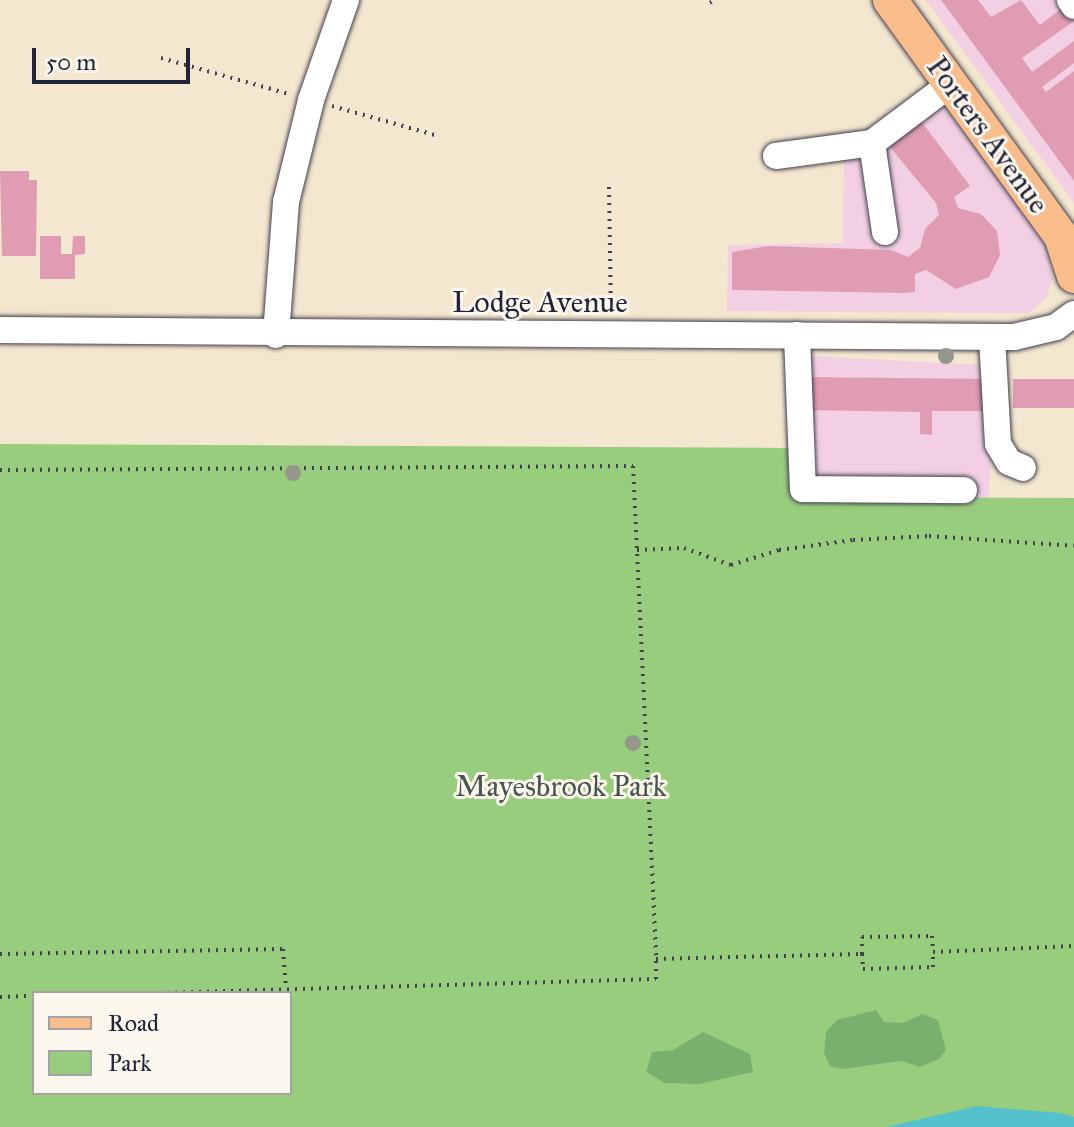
<!DOCTYPE html>
<style>
body{margin:0}
#map{position:relative;width:1074px;height:1127px;overflow:hidden;background:#f4e7cf;font-family:"IM FELL Great Primer",serif}
div>[style]{position:absolute}
[style*='--x']{left:calc(var(--x)*1px);top:calc(var(--y)*1px);width:calc(var(--w)*1px);rotate:calc(var(--a)*1deg)}
.built>*{inset:0;background:#f2cfe2;transform-origin:0 0}
.green>*{inset:0;background:#99cd7e}
.forest>*{inset:0;background:#7ab06d}
.water>*{inset:0;background:#54c1cd}
.building>*{inset:0;background:#e09cb2;transform-origin:0 0}
.path>*{height:4px;margin-top:-2px;transform-origin:0;background:repeating-linear-gradient(90deg,#424051 0 2px,transparent 0 8px)}
.roads{filter:drop-shadow(0 0 2px #424051) drop-shadow(0 0 2px #424051)}
.minor>*{height:26px;margin:-13px;padding:0 13px;transform-origin:13px;border-radius:13px;background:#fff}
.major>*{height:34px;margin:-17px;padding:0 17px;transform-origin:17px;border-radius:17px;background:#f9bc8b}
.trees>*{width:16px;height:16px;margin:-8px;border-radius:50%;background:#949789}
span{translate:-50% -50%;white-space:nowrap;text-align:center;line-height:1.15;-webkit-text-stroke:6px #fbf7ec;paint-order:stroke}
.street-label{font-size:30px;color:#22223b}
.park-label{font-size:30px;color:#46554f}
.legend{position:absolute;left:32px;top:991px;width:260px;height:104px;box-sizing:border-box;background:#fbf7ec;border:2px solid #a4a2a5;margin:0;padding:10px 14px;list-style:none;font-size:24px;color:#22223b}
.legend li{display:flex;align-items:center;gap:16px;height:40px}
.legend b{width:40px;border:2px solid #a4a2a5}
.scale{position:absolute;left:32px;top:48px;width:158px;height:36px;box-sizing:border-box;border:4px solid #22223b;border-top:0;padding-left:10px;font-size:24px;line-height:28px;white-space:nowrap;color:#22223b;-webkit-text-stroke:6px #fbf7ec;paint-order:stroke}
</style>
<div id="map">
<div class="built">
<div style="clip-path:polygon(926px 0,1074px 0,1074px 203px)"></div>
<div style="clip-path:polygon(932px 91px,1043px 234px,1053px 278px,1046px 298px,1029px 313px,727px 311px,728px 245px,843px 243px,844px 145px)"></div>
<div style="left:791px;top:355px;width:205px;height:142px;rotate:3deg"></div>
</div>
<div class="green">
<div style="clip-path:polygon(evenodd,0 444px,792px 448px,793px 497px,1074px 498px,1074px 1127px,0 1127px,0 444px,34px 993px,290px 993px,290px 1093px,34px 1093px,34px 993px)"></div>
</div>
<div class="forest">
<div style="clip-path:polygon(876px 1010px,884px 1022px,903px 1023px,922px 1014px,938px 1020px,946px 1050px,939px 1059px,920px 1067px,901px 1061px,842px 1069px,830px 1066px,824px 1053px,826px 1032px,837px 1020px)"></div>
<div style="clip-path:polygon(703px 1032px,750px 1054px,753px 1072px,699px 1084px,665px 1083px,646px 1072px,652px 1052px,673px 1050px)"></div>
</div>
<div class="water">
<div style="clip-path:polygon(977px 1106px,1061px 1113px,1074px 1117px,1074px 1127px,886px 1127px)"></div>
</div>
<div class="building">
<div style="clip-path:polygon(941px 0,978px 0,991px 17px,1021px 0,1040px 25px,1066px 5px,1074px 21px,1022px 58px,1032px 72px,1074px 41px,1074px 63px,1042px 87px,1046px 92px,1074px 71px,1074px 181px)"></div>
<div style="clip-path:polygon(921px 121px,970px 186px,954px 197px,958px 208px,981px 214px,997px 231px,1000px 255px,989px 277px,956px 289px,926px 270px,915px 274px,915px 292px,906px 293px,732px 290px,732px 252px,768px 246px,891px 250px,908px 257px,920px 248px,925px 229px,939px 215px,936px 203px,890px 147px)"></div>
<div style="clip-path:polygon(0 171px,29px 171px,29px 180px,37px 180px,36px 256px,2px 256px)"></div>
<div style="clip-path:polygon(40px 236px,61px 236px,61px 254px,72px 254px,73px 236px,85px 236px,85px 254px,75px 255px,75px 279px,40px 279px)"></div>
<div style="clip-path:polygon(807px 377px,989px 379px,989px 411px,932px 411px,932px 435px,920px 434px,920px 412px,806px 410px)"></div>
<div style="left:1013px;top:379px;width:61px;height:29px"></div>
</div>
<div class="path">
<div style="--x:710;--y:3;--w:5;--a:-37"></div>
<div style="--x:161;--y:58;--w:133;--a:15.7"></div>
<div style="--x:332;--y:106;--w:107;--a:15.7"></div>
<div style="--x:609;--y:187;--w:122;--a:89.1"></div>
<div style="--x:611;--y:309;--w:10;--a:-6"></div>
<div style="--x:0;--y:470;--w:633;--a:-0.36"></div>
<div style="--x:633;--y:466;--w:494;--a:87.3"></div>
<div style="--x:637;--y:550;--w:47;--a:-2.4"></div>
<div style="--x:684;--y:548;--w:50;--a:19.9"></div>
<div style="--x:731;--y:565;--w:50;--a:-17.4"></div>
<div style="--x:779;--y:550;--w:75;--a:-7.7"></div>
<div style="--x:853;--y:540;--w:76;--a:-3"></div>
<div style="--x:929;--y:536;--w:145;--a:3.9"></div>
<div style="--x:0;--y:954;--w:283;--a:-1"></div>
<div style="--x:283;--y:949;--w:40;--a:85.7"></div>
<div style="--x:862;--y:954;--w:15;--a:86"></div>
<div style="--x:863;--y:969;--w:70;--a:-1.6"></div>
<div style="--x:933;--y:967;--w:15;--a:-90"></div>
<div style="--x:159;--y:993;--w:497;--a:-1.6"></div>
<div style="--x:656;--y:979;--w:20;--a:-90"></div>
<div style="--x:656;--y:959;--w:206;--a:-1.4"></div>
<div style="--x:862;--y:954;--w:17;--a:-90"></div>
<div style="--x:862;--y:937;--w:70;--a:-0.8"></div>
<div style="--x:932;--y:936;--w:16;--a:86"></div>
<div style="--x:933;--y:952;--w:141;--a:-2.4"></div>
<div style="--x:0;--y:997;--w:34;--a:-2"></div>
</div>
<div class="roads">
<div class="minor">
<div style="--x:1070;--y:0;--w:7;--a:56"></div>
<div style="--x:872;--y:143;--w:90;--a:81.7"></div>
<div style="--x:776;--y:156;--w:97;--a:-7.7"></div>
<div style="--x:872;--y:143;--w:100;--a:-36.9"></div>
<div style="--x:0;--y:330;--w:1014;--a:0.4"></div>
<div style="--x:1014;--y:337;--w:43;--a:-13.4"></div>
<div style="--x:1056;--y:327;--w:22;--a:-36"></div>
<div style="--x:276;--y:335;--w:133;--a:-85.7"></div>
<div style="--x:286;--y:202;--w:105;--a:-76.2"></div>
<div style="--x:311;--y:100;--w:106;--a:-70.7"></div>
<div style="--x:797;--y:335;--w:154;--a:87.8"></div>
<div style="--x:803;--y:489;--w:161;--a:0.4"></div>
<div style="--x:992;--y:337;--w:107;--a:86.8"></div>
<div style="--x:998;--y:444;--w:21;--a:59"></div>
<div style="--x:1009;--y:462;--w:15;--a:23"></div>
</div>
<div class="major">
<div style="--x:890;--y:0;--w:291;--a:54.1"></div>
<div style="--x:1061;--y:236;--w:42;--a:72"></div>
</div>
</div>
<div class="trees">
<div style="left:946px;top:356px"></div>
<div style="left:293px;top:473px"></div>
<div style="left:633px;top:743px"></div>
</div>
<div class="street-label">
<span style="left:988px;top:135px;rotate:54deg">Porters Avenue</span>
<span style="left:540px;top:302px">Lodge Avenue</span>
</div>
<div class="park-label">
<span style="left:561px;top:786px">Mayesbrook Park</span>
</div>
<ul class="legend">
<li><b style="height:10px;background:#f9bc8b"></b>Road</li>
<li><b style="height:22px;background:#99cd7e"></b>Park</li>
</ul>
<div class="scale">50 m</div>
</div>
